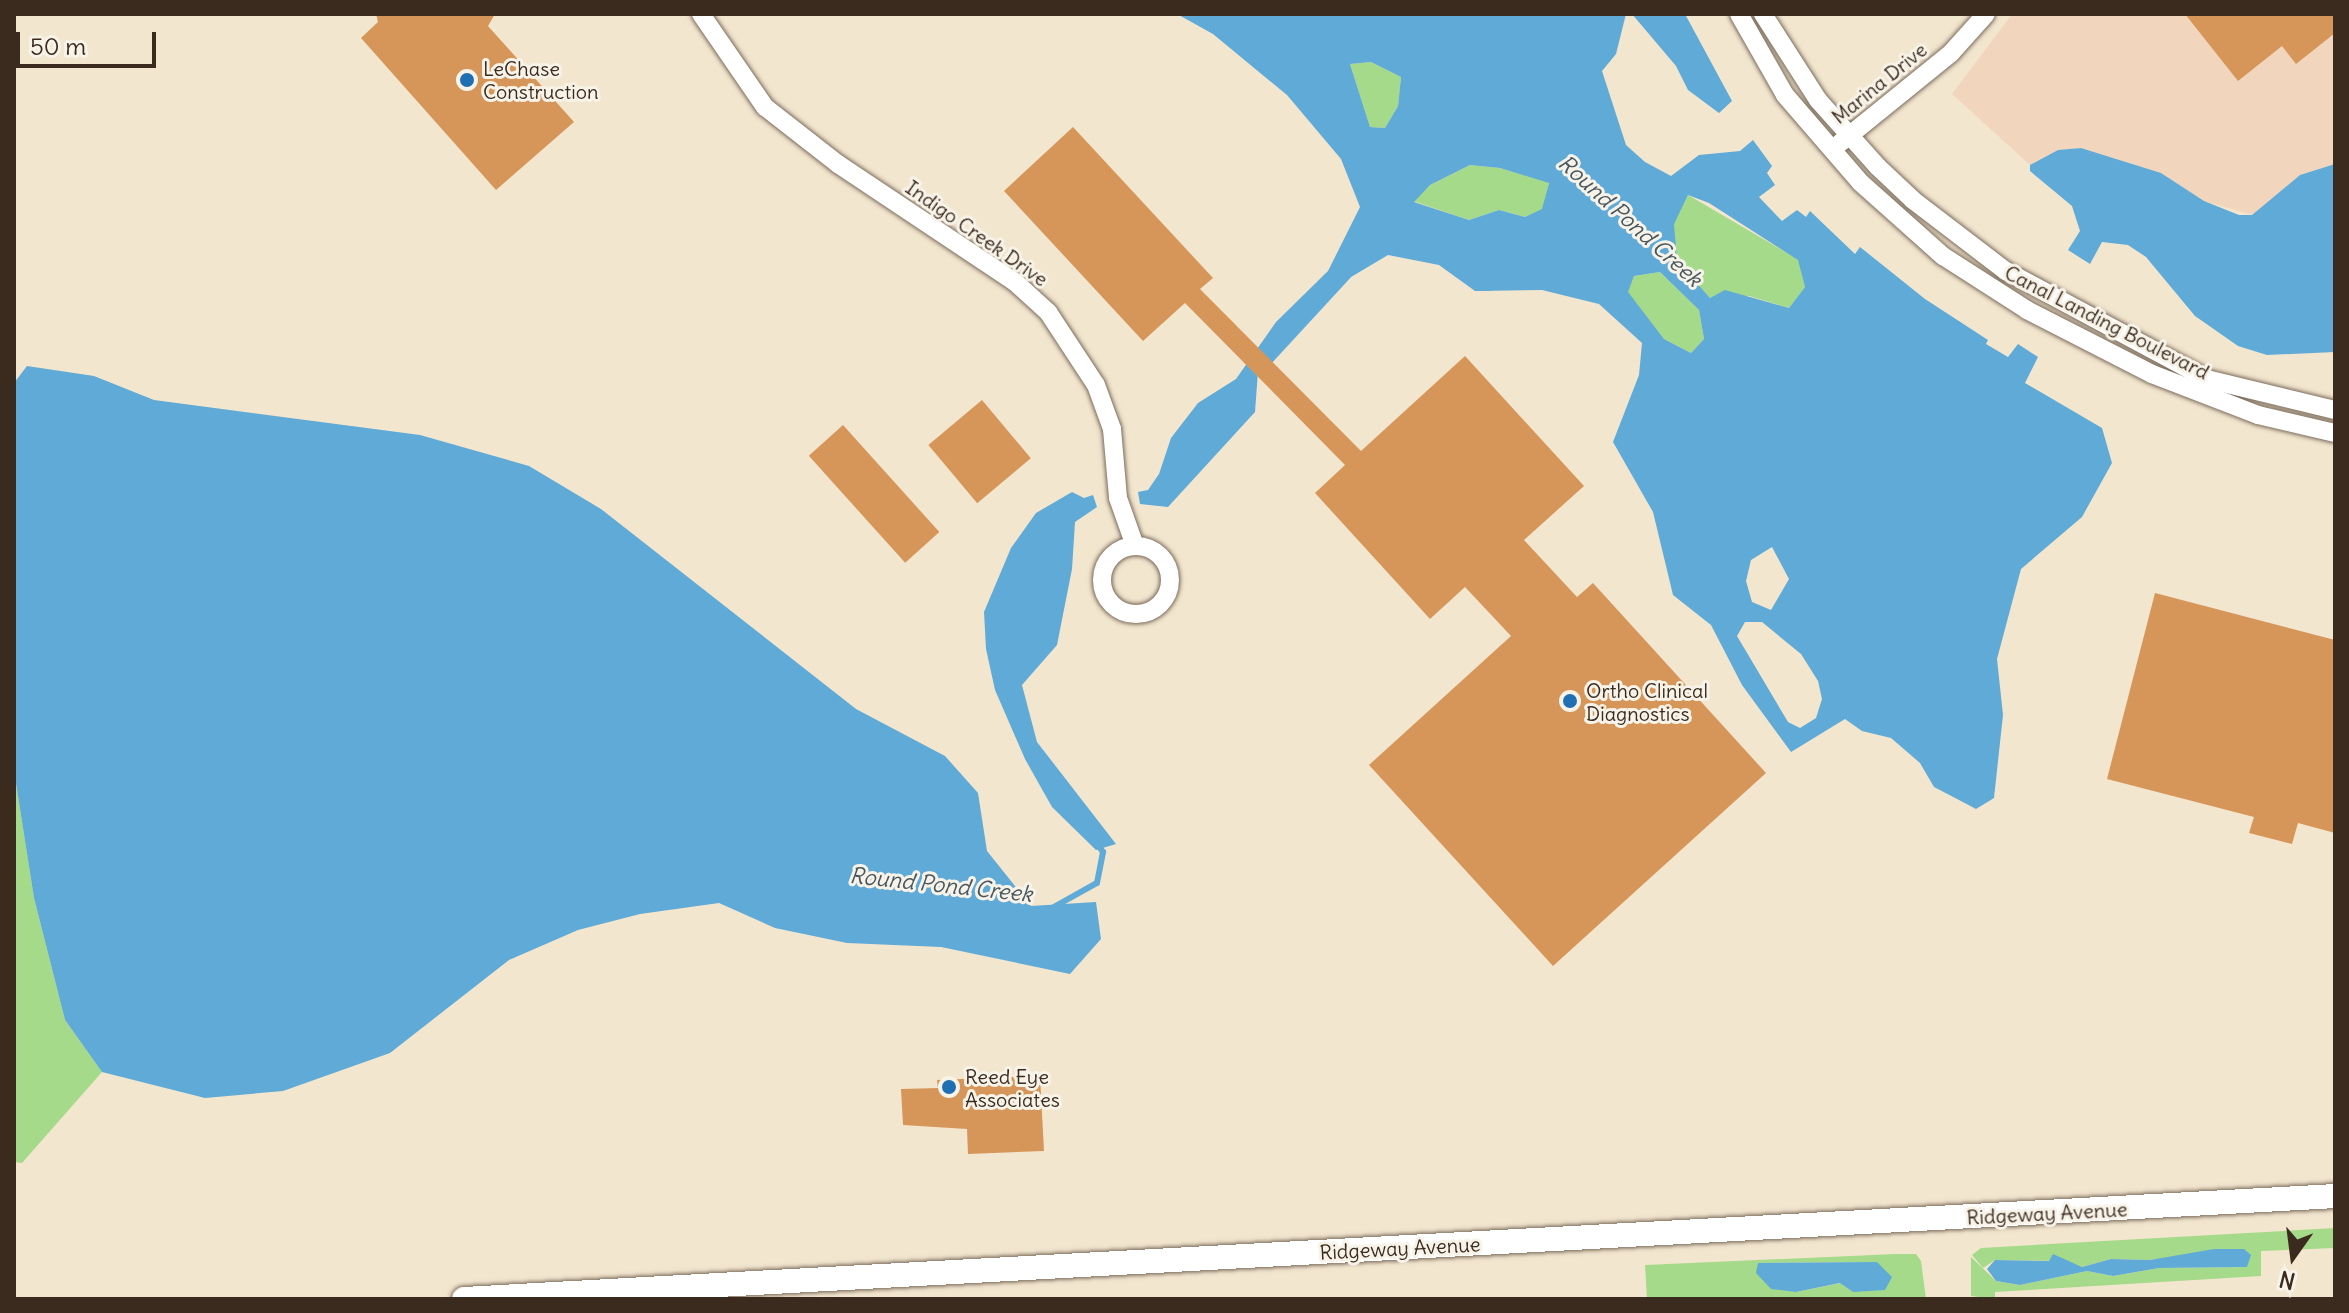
<!DOCTYPE html>
<style>
body{margin:0}
#map{position:relative;width:2349px;height:1313px;overflow:hidden;background:#f3e6cf;font-family:Delius,sans-serif}
div>[style]{position:absolute}
[style*='--x']{left:calc(var(--x)*1px);top:calc(var(--y)*1px);width:calc(var(--w)*1px);rotate:calc(var(--a)*1deg)}
.built>*{inset:0;background:#f1d5bd}
.green>*{inset:0;background:#a5da8a}
.water>*{inset:0;background:#5faad7}
.stream>*{height:6px;margin:-3px;padding:0 3px;transform-origin:3px;border-radius:3px;background:#5faad7}
.building>*{inset:0;background:#d69659;transform-origin:0 0}
.roads{filter:drop-shadow(0 0 2px #7b6c5c) drop-shadow(0 0 2px #7b6c5c)}
.street>*{height:18px;margin:-9px;padding:0 9px;transform-origin:9px;border-radius:9px;background:#fff}
.street>.ring{margin:-9px;padding:0;box-sizing:content-box;background:none;border:18px solid #fff;border-radius:50%}
.secondary>*{height:24px;margin:-12px;padding:0 12px;transform-origin:12px;border-radius:12px;background:#fff}
.dots>*{width:22px;height:22px;translate:-50% -50%;box-sizing:border-box;border:4px solid #f7f3e8;border-radius:50%}
span{translate:-50% -50%;white-space:nowrap;text-align:center;line-height:1.15;-webkit-text-stroke:6px #f7f3e8;paint-order:stroke}
.poi-label{font-size:20px;color:#3b2a1e}
.left{translate:0 -50%;text-align:left}
.street-label{font-size:20px;color:#3b2a1e}
.water-label{font-size:22px;color:#48575f;font-style:italic}
.frame{position:absolute;inset:0;border:16px solid #3b2a1e;pointer-events:none}
.north{position:absolute;left:2253px;top:1217px;width:80px;height:80px;-webkit-text-stroke:6px #f7f3e8;paint-order:stroke;rotate:194deg;font-size:22px;font-weight:700;line-height:32px;text-align:center;color:#3b2a1e}
.north::after{content:'';display:block;margin:auto;width:28px;height:36px;background:#3b2a1e;clip-path:polygon(50% 0,100% 100%,50% 72%,0 100%)}
.scale{position:absolute;left:16px;top:32px;width:140px;height:36px;box-sizing:border-box;border:4px solid #3b2a1e;border-top:0;padding-left:10px;font-size:24px;line-height:28px;white-space:nowrap;color:#3b2a1e;-webkit-text-stroke:6px #f7f3e8;paint-order:stroke}
</style>
<div id="map">
<div class="built">
<div style="clip-path:polygon(2012px 14px,2335px 14px,2335px 164px,2300px 175px,2252px 215px,2204px 201px,2161px 173px,2081px 148px,2058px 150px,2030px 165px,1952px 94px)"></div>
</div>
<div class="green">
<div style="clip-path:polygon(1371px 62px,1401px 77px,1398px 106px,1385px 128px,1370px 127px,1350px 64px)"></div>
<div style="clip-path:polygon(1470px 165px,1500px 168px,1549px 182px,1543px 209px,1525px 217px,1499px 210px,1469px 220px,1413px 201px,1430px 185px)"></div>
<div style="clip-path:polygon(1688px 195px,1799px 260px,1805px 287px,1789px 308px,1749px 296px,1711px 299px,1677px 260px,1673px 224px)"></div>
<div style="clip-path:polygon(1660px 272px,1699px 310px,1704px 339px,1691px 353px,1664px 339px,1627px 292px,1634px 276px)"></div>
<div style="clip-path:polygon(14px 771px,34px 898px,65px 1020px,102px 1072px,22px 1163px,14px 1162px)"></div>
<div style="clip-path:polygon(2335px 1228px,2335px 1248px,2261px 1251px,2261px 1276px,1995px 1292px,1995px 1299px,1971px 1296px,1971px 1257px,1996px 1281px,2020px 1285px,2087px 1271px,2113px 1276px,2159px 1268px,2247px 1267px,2244px 1249px,2150px 1260px,2111px 1259px,2082px 1267px,2067px 1261px,1995px 1260px,1983px 1268px,1972px 1255px,1981px 1248px)"></div>
<div style="clip-path:polygon(evenodd,1895px 1254px,1916px 1254px,1921px 1261px,1926px 1299px,1647px 1299px,1645px 1265px,1895px 1254px,1877px 1262px,1853px 1292px,1841px 1283px,1796px 1292px,1757px 1263px,1877px 1262px)"></div>
</div>
<div class="water">
<div style="clip-path:polygon(evenodd,1177px 14px,1626px 14px,1616px 54px,1602px 71px,1626px 145px,1645px 162px,1671px 176px,1699px 155px,1740px 151px,1753px 140px,1772px 166px,1767px 173px,1775px 185px,1759px 197px,1782px 221px,1797px 210px,1806px 217px,1810px 211px,1855px 254px,1860px 247px,1925px 299px,1988px 340px,1986px 344px,2008px 357px,2018px 344px,2038px 357px,2025px 383px,2102px 428px,2112px 463px,2082px 517px,2021px 569px,1997px 659px,2003px 715px,1994px 798px,1976px 809px,1959px 800px,1934px 787px,1920px 763px,1891px 738px,1862px 731px,1845px 719px,1791px 752px,1742px 685px,1711px 625px,1673px 595px,1653px 512px,1613px 442px,1639px 375px,1642px 343px,1599px 304px,1542px 290px,1475px 291px,1439px 265px,1388px 255px,1341px 283px,1258px 371px,1255px 412px,1168px 507px,1140px 504px,1138px 492px,1148px 490px,1159px 474px,1171px 438px,1198px 403px,1236px 379px,1276px 322px,1328px 271px,1360px 207px,1341px 159px,1287px 95px,1213px 34px,1177px 14px,1371px 62px,1401px 77px,1398px 106px,1385px 128px,1370px 127px,1350px 64px,1371px 62px,1177px 14px,1470px 165px,1500px 168px,1549px 183px,1542px 209px,1525px 217px,1499px 210px,1469px 220px,1414px 202px,1430px 185px,1470px 165px,1177px 14px,1688px 195px,1709px 203px,1798px 260px,1805px 287px,1789px 308px,1725px 290px,1710px 298px,1677px 260px,1674px 224px,1688px 195px,1177px 14px,1660px 272px,1699px 310px,1704px 339px,1691px 353px,1664px 339px,1628px 292px,1634px 276px,1660px 272px,1177px 14px,1772px 547px,1789px 579px,1771px 610px,1752px 602px,1746px 581px,1751px 560px,1772px 547px,1177px 14px,1745px 622px,1762px 622px,1801px 654px,1818px 681px,1822px 699px,1816px 718px,1800px 728px,1788px 722px,1737px 636px,1745px 622px)"></div>
<div style="clip-path:polygon(1632px 14px,1685px 14px,1732px 101px,1719px 113px,1688px 90px,1676px 66px)"></div>
<div style="clip-path:polygon(2081px 148px,2161px 173px,2204px 201px,2239px 215px,2252px 215px,2300px 175px,2335px 164px,2335px 352px,2267px 355px,2238px 346px,2195px 316px,2146px 257px,2128px 245px,2102px 242px,2090px 264px,2068px 250px,2080px 231px,2072px 206px,2030px 171px,2030px 165px,2058px 150px)"></div>
<div style="clip-path:polygon(27px 366px,94px 376px,154px 400px,420px 435px,529px 466px,601px 509px,856px 709px,945px 756px,978px 793px,987px 851px,1031px 906px,1096px 902px,1101px 939px,1070px 974px,941px 947px,847px 943px,775px 928px,719px 903px,640px 914px,578px 930px,509px 960px,390px 1053px,283px 1091px,205px 1098px,102px 1072px,65px 1020px,34px 898px,14px 771px,14px 383px)"></div>
<div style="clip-path:polygon(1072px 492px,1084px 498px,1093px 495px,1097px 507px,1075px 522px,1072px 569px,1057px 645px,1022px 685px,1037px 742px,1116px 844px,1096px 850px,1052px 807px,1025px 759px,995px 690px,986px 649px,984px 612px,1011px 548px,1036px 513px)"></div>
<div style="clip-path:polygon(2214px 1249px,2244px 1249px,2251px 1255px,2247px 1267px,2159px 1268px,2113px 1276px,2087px 1271px,2020px 1285px,1996px 1281px,1987px 1269px,1995px 1260px,2049px 1261px,2053px 1254px,2082px 1267px,2111px 1259px,2150px 1260px)"></div>
<div style="clip-path:polygon(1877px 1262px,1892px 1277px,1885px 1290px,1853px 1292px,1840px 1283px,1796px 1292px,1771px 1289px,1756px 1273px,1758px 1263px)"></div>
</div>
<div class="stream">
<div style="--x:1266;--y:365;--w:121;--a:-47.3"></div>
<div style="--x:1052;--y:908;--w:51;--a:-29.1"></div>
<div style="--x:1097;--y:883;--w:32;--a:-79"></div>
<div style="--x:1103;--y:852;--w:10;--a:-127"></div>
</div>
<div class="building">
<div style="clip-path:polygon(376px 14px,495px 14px,488px 26px,574px 122px,496px 190px,361px 38px,378px 22px)"></div>
<div style="clip-path:polygon(2185px 14px,2335px 14px,2335px 33px,2296px 64px,2282px 46px,2238px 81px)"></div>
<div style="clip-path:polygon(1073px 127px,1213px 278px,1200px 289px,1361px 451px,1465px 356px,1584px 486px,1524px 540px,1577px 597px,1593px 583px,1766px 773px,1553px 966px,1369px 765px,1511px 636px,1465px 587px,1430px 619px,1315px 493px,1345px 465px,1185px 303px,1143px 341px,1004px 191px)"></div>
<div style="left:982px;top:400px;width:76px;height:70px;rotate:50deg"></div>
<div style="left:843px;top:425px;width:144px;height:46px;rotate:48deg"></div>
<div style="clip-path:polygon(2155px 593px,2335px 640px,2335px 833px,2298px 823px,2292px 844px,2249px 833px,2254px 817px,2107px 779px)"></div>
<div style="clip-path:polygon(1040px 1076px,1044px 1151px,968px 1154px,967px 1129px,903px 1125px,901px 1089px,938px 1088px,937px 1080px)"></div>
</div>
<div class="roads">
<div class="street">
<div style="--x:701;--y:14;--w:113;--a:55.5"></div>
<div style="--x:765;--y:107;--w:93;--a:38"></div>
<div style="--x:838;--y:164;--w:213;--a:33.7"></div>
<div style="--x:1015;--y:282;--w:45;--a:42.3"></div>
<div style="--x:1048;--y:312;--w:87;--a:56.7"></div>
<div style="--x:1096;--y:385;--w:47;--a:70"></div>
<div style="--x:1112;--y:429;--w:69;--a:85"></div>
<div style="--x:1118;--y:498;--w:51;--a:70.5"></div>
<div style="--x:1739;--y:14;--w:93;--a:60.4"></div>
<div style="--x:1785;--y:95;--w:116;--a:49.2"></div>
<div style="--x:1861;--y:183;--w:110;--a:41.7"></div>
<div style="--x:1943;--y:256;--w:100;--a:32.7"></div>
<div style="--x:2027;--y:310;--w:140;--a:27.1"></div>
<div style="--x:2152;--y:374;--w:114;--a:21.1"></div>
<div style="--x:2258;--y:415;--w:79;--a:13.2"></div>
<div style="--x:1763;--y:14;--w:102;--a:57.4"></div>
<div style="--x:1818;--y:100;--w:90;--a:48.2"></div>
<div style="--x:1878;--y:167;--w:48;--a:43.3"></div>
<div style="--x:1913;--y:200;--w:117;--a:37.4"></div>
<div style="--x:2006;--y:271;--w:228;--a:28.2"></div>
<div style="--x:2207;--y:379;--w:132;--a:13.6"></div>
<div style="--x:1840;--y:143;--w:143;--a:-39"></div>
<div style="--x:1951;--y:53;--w:52;--a:-48.1"></div>
<div class="ring" style="left:1102px;top:546px;width:50px;height:50px"></div>
</div>
<div class="secondary">
<div style="--x:464;--y:1299;--w:1874;--a:-3.15"></div>
</div>
</div>
<div class="dots">
<div style="left:467px;top:80px;background:#1f6fb2"></div>
<div style="left:1570px;top:701px;background:#1f6fb2"></div>
<div style="left:949px;top:1087px;background:#1f6fb2"></div>
</div>
<div class="poi-label">
<span class="left" style="left:483px;top:80px">LeChase<br>Construction</span>
<span class="left" style="left:1586px;top:702px">Ortho Clinical<br>Diagnostics</span>
<span class="left" style="left:965px;top:1088px">Reed Eye<br>Associates</span>
</div>
<div class="street-label">
<span style="left:1879px;top:83px;rotate:-39deg">Marina Drive</span>
<span style="left:977px;top:233px;rotate:35deg">Indigo Creek Drive</span>
<span style="left:2107px;top:322px;rotate:27deg">Canal Landing Boulevard</span>
<span style="left:2047px;top:1213px;rotate:-3deg">Ridgeway Avenue</span>
<span style="left:1400px;top:1248px;rotate:-3deg">Ridgeway Avenue</span>
</div>
<div class="water-label">
<span style="left:1630px;top:221px;rotate:42deg">Round Pond Creek</span>
<span style="left:941px;top:885px;rotate:6deg">Round Pond Creek</span>
</div>
<div class="frame"></div>
<div class="north">N</div>
<div class="scale">50 m</div>
</div>
